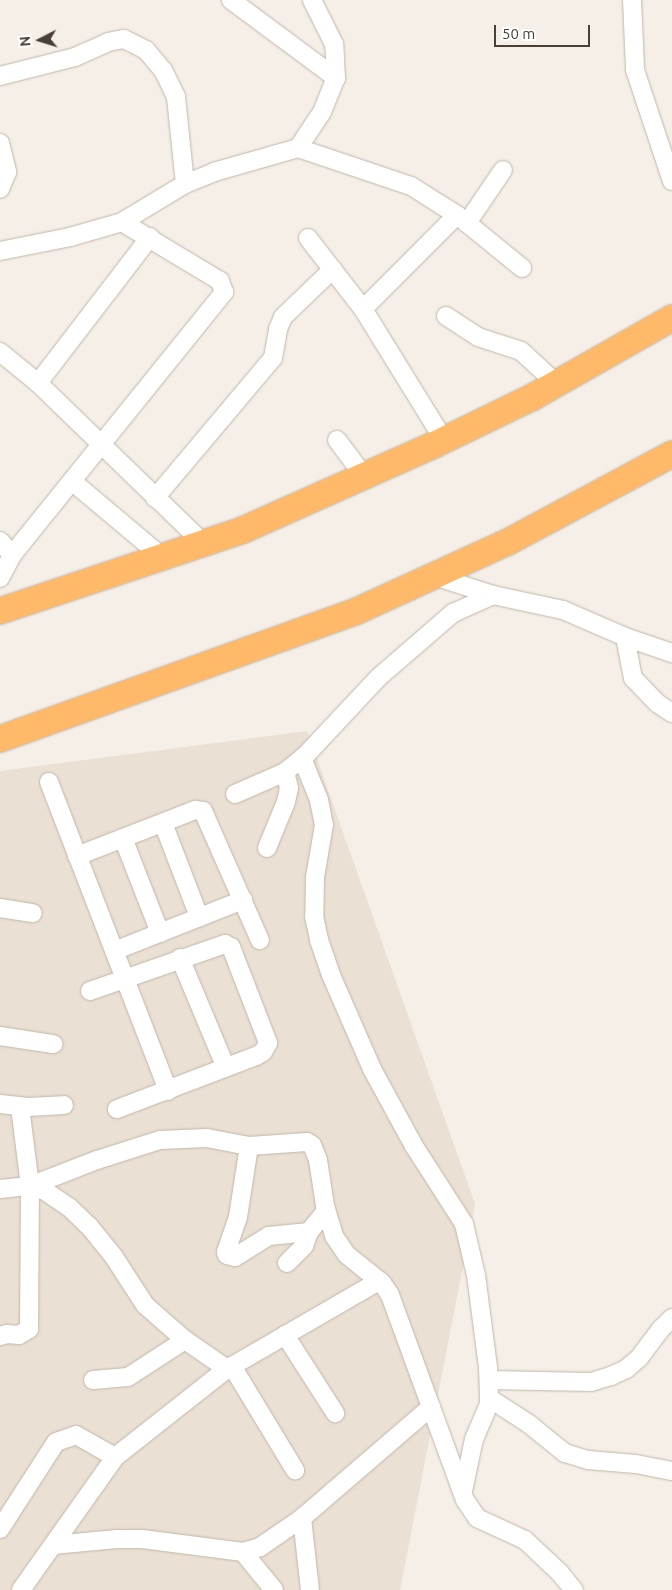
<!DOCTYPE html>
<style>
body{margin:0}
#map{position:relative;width:672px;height:1590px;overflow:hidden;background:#f5efe7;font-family:Ubuntu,sans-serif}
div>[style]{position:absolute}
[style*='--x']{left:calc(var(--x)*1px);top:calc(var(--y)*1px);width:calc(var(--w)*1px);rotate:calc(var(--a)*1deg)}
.residential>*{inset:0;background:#eae0d4}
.roads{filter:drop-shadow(0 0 1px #c2b6a8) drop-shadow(0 0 1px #c2b6a8)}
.minor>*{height:18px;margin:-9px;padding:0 9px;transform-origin:9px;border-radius:9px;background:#fff}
.highway>*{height:26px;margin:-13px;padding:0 13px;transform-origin:13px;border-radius:13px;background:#ffb968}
span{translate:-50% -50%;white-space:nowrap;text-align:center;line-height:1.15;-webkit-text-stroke:5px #fff;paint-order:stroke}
.north{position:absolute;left:15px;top:15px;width:50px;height:50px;-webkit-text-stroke:4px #fff;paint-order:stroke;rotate:265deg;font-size:14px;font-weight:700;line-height:20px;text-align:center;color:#493f35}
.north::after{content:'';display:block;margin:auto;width:18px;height:22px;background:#493f35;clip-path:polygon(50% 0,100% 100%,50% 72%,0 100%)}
.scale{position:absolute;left:494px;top:25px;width:96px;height:22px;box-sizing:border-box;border:2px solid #493f35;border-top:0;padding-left:6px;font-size:15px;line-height:18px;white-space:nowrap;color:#493f35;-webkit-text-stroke:4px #fff;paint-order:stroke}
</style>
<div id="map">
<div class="residential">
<div style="clip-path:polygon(307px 731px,475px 1204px,400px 1590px,0 1590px,0 771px)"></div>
</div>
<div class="roads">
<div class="minor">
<div style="--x:231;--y:0;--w:131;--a:36.6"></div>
<div style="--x:632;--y:0;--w:70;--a:87.5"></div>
<div style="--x:635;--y:70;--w:117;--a:71.6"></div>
<div style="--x:0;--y:76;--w:77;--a:-14.2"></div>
<div style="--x:75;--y:57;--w:36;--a:-24"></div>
<div style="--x:108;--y:42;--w:16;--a:-11"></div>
<div style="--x:124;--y:39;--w:25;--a:27"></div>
<div style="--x:146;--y:50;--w:26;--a:50"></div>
<div style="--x:163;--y:70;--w:30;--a:64"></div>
<div style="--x:176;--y:97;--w:87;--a:84.1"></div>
<div style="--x:0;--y:143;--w:30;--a:76"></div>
<div style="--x:7;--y:172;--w:18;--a:112"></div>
<div style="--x:298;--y:148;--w:43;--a:-56.3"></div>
<div style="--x:322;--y:112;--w:37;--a:-68"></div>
<div style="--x:336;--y:78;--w:34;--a:-93"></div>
<div style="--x:334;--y:44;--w:49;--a:-116.6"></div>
<div style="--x:467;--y:223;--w:64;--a:-55.8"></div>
<div style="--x:308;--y:238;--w:90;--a:52.2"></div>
<div style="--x:363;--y:309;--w:154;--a:58.3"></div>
<div style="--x:0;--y:251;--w:71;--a:-11.3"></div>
<div style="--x:70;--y:237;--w:54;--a:-16.1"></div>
<div style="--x:122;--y:222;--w:74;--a:-31.1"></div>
<div style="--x:185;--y:184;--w:31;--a:-22"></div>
<div style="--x:214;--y:172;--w:87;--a:-15.9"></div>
<div style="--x:298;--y:148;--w:119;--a:18.6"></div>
<div style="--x:411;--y:186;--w:54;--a:32.2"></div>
<div style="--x:457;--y:215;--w:84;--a:39.2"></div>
<div style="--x:363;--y:309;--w:133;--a:-45"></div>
<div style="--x:446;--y:316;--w:38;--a:33"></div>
<div style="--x:478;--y:337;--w:45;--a:18"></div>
<div style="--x:521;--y:351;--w:49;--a:42.5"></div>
<div style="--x:0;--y:352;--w:49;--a:39.2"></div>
<div style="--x:38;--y:383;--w:231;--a:44.1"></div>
<div style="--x:38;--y:383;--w:184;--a:-52.5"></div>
<div style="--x:337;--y:440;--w:45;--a:53.1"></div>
<div style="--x:73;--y:482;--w:116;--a:40.1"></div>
<div style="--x:155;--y:498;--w:183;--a:-49.9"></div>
<div style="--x:273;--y:358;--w:29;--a:-80"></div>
<div style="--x:278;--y:329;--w:13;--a:-67"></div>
<div style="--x:283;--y:317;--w:69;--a:-43.8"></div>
<div style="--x:0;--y:541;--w:18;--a:49"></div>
<div style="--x:434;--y:576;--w:62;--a:17.9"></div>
<div style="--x:493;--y:595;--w:72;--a:12.1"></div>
<div style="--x:563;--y:610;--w:68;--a:23.5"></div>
<div style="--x:625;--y:637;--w:50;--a:18.8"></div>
<div style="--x:0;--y:578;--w:26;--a:-62"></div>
<div style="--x:12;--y:555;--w:338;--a:-51.1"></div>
<div style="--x:224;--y:292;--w:12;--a:-110"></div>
<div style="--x:220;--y:281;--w:114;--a:-149"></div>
<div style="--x:625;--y:637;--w:42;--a:79"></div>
<div style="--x:633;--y:678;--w:35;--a:46"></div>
<div style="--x:657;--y:703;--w:18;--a:34"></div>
<div style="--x:302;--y:758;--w:45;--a:68"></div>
<div style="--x:319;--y:800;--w:25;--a:79"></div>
<div style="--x:324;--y:825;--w:53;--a:99.8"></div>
<div style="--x:315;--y:877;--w:39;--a:91"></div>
<div style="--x:314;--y:916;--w:25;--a:78"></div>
<div style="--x:319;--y:940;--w:37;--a:71"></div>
<div style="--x:331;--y:975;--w:103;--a:66.4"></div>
<div style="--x:372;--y:1069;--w:88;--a:61.4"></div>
<div style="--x:414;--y:1146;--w:93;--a:57.3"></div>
<div style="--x:464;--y:1224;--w:52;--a:76.8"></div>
<div style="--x:476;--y:1275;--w:93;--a:82.6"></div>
<div style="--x:488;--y:1367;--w:37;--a:88"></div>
<div style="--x:489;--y:1404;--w:38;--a:113"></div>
<div style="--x:474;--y:1439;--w:53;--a:101.9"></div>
<div style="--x:49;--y:782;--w:331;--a:68.9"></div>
<div style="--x:235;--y:794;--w:55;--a:-23.7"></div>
<div style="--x:285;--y:772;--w:26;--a:-39"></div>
<div style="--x:305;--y:756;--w:108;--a:-46.9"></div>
<div style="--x:379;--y:677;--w:98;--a:-40.9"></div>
<div style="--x:453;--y:613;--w:44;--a:-24.2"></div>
<div style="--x:163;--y:823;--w:101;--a:69"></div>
<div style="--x:123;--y:838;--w:102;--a:68.7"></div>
<div style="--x:267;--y:848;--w:50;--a:-67.6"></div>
<div style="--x:286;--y:802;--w:14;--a:-78"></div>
<div style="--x:289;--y:788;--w:16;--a:-104"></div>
<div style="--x:77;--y:856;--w:127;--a:-21.3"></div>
<div style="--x:195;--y:810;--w:8;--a:7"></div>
<div style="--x:203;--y:811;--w:141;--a:66.2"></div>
<div style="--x:0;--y:908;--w:33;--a:9"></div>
<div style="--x:114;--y:951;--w:139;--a:-21.6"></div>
<div style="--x:180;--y:958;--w:119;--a:67.3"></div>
<div style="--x:90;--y:991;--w:143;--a:-19.2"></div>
<div style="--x:225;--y:944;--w:7;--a:27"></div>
<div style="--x:231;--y:947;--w:103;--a:68.9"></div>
<div style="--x:268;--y:1043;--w:10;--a:119"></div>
<div style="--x:263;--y:1052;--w:8;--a:150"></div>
<div style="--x:256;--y:1056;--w:149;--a:159.1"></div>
<div style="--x:0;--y:1036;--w:54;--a:8.6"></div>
<div style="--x:0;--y:1104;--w:28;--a:6"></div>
<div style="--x:28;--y:1107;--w:36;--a:-3"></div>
<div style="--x:249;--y:1146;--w:72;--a:98.8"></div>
<div style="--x:238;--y:1217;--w:37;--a:109"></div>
<div style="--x:226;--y:1252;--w:3;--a:72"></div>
<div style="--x:227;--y:1255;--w:8;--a:14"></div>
<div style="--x:235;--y:1257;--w:40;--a:-32"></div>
<div style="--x:269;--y:1236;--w:40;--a:-5.7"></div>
<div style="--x:309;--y:1232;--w:27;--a:-51"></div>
<div style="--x:30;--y:1186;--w:16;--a:18"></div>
<div style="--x:45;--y:1191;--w:29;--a:34"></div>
<div style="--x:69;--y:1207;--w:28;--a:44"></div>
<div style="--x:89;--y:1226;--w:40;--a:51"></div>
<div style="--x:114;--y:1257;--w:57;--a:57.1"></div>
<div style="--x:145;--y:1305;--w:53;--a:41.2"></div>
<div style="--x:185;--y:1340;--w:51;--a:34.6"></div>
<div style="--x:0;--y:1189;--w:30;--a:-6"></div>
<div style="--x:30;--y:1186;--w:72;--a:-21.2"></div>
<div style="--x:97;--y:1160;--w:66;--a:-17.6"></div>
<div style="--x:160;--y:1140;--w:47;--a:-2.4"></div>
<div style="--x:207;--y:1138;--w:43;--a:10.8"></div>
<div style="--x:249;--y:1146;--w:58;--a:-3.9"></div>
<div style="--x:307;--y:1142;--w:6;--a:31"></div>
<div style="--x:312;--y:1145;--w:16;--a:68"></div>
<div style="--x:318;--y:1160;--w:47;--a:81.3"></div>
<div style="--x:325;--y:1206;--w:31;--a:73"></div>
<div style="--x:334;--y:1236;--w:23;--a:56"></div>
<div style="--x:347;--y:1255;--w:45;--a:38.7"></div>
<div style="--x:382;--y:1283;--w:14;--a:56"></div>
<div style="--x:390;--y:1295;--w:218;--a:69.9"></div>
<div style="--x:465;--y:1500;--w:22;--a:56"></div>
<div style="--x:477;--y:1518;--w:53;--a:24.6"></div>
<div style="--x:525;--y:1540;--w:48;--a:43.3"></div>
<div style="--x:560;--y:1573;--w:22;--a:51"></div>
<div style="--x:287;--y:1263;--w:24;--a:-45"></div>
<div style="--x:304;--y:1246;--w:15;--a:-70"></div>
<div style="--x:285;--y:1335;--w:93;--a:57.3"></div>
<div style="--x:0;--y:1336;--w:7;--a:-16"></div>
<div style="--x:7;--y:1334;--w:12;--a:5"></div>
<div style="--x:19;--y:1335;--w:12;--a:-31"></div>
<div style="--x:29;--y:1329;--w:143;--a:-89.6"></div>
<div style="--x:30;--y:1186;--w:80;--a:-97.2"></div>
<div style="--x:232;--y:1366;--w:122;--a:58.8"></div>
<div style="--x:93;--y:1380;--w:35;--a:-5"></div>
<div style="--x:128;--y:1377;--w:68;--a:-33"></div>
<div style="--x:489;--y:1380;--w:102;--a:1.1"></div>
<div style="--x:591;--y:1382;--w:21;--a:-17"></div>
<div style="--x:611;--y:1376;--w:17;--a:-25"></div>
<div style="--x:626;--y:1369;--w:17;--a:-40"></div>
<div style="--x:639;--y:1358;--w:38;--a:-53"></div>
<div style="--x:662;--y:1328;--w:14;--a:-45"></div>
<div style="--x:489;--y:1398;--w:48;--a:33"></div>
<div style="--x:529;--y:1424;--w:46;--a:38.9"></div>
<div style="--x:565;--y:1453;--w:24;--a:17"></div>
<div style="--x:588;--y:1460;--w:48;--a:4.8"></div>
<div style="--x:636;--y:1464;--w:37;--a:11"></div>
<div style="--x:302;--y:1518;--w:72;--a:83.7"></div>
<div style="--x:0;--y:1529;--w:103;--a:-57.2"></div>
<div style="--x:56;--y:1442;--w:21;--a:-19"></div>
<div style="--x:76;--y:1435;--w:45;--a:29.4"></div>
<div style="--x:53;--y:1545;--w:64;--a:-5.4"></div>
<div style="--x:117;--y:1539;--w:25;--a:0"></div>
<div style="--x:142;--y:1539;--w:102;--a:7.3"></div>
<div style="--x:243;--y:1552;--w:18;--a:-16"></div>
<div style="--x:260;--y:1547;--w:51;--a:-34.6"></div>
<div style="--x:302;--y:1518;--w:170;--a:-40.7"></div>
<div style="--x:243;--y:1552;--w:49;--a:50.8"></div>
<div style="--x:21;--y:1590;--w:163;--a:-54.7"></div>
<div style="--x:115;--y:1457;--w:142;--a:-38.2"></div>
<div style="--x:227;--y:1369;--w:176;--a:-30.1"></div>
</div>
<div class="highway">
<div style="--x:0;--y:611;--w:256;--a:-18.4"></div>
<div style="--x:243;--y:530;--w:209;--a:-24"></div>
<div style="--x:434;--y:445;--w:110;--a:-25.9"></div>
<div style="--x:533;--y:397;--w:160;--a:-29.6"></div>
<div style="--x:0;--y:739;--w:379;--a:-19.7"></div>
<div style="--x:357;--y:611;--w:166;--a:-24.6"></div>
<div style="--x:508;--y:542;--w:186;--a:-28.2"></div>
</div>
</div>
<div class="north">N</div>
<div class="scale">50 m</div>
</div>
